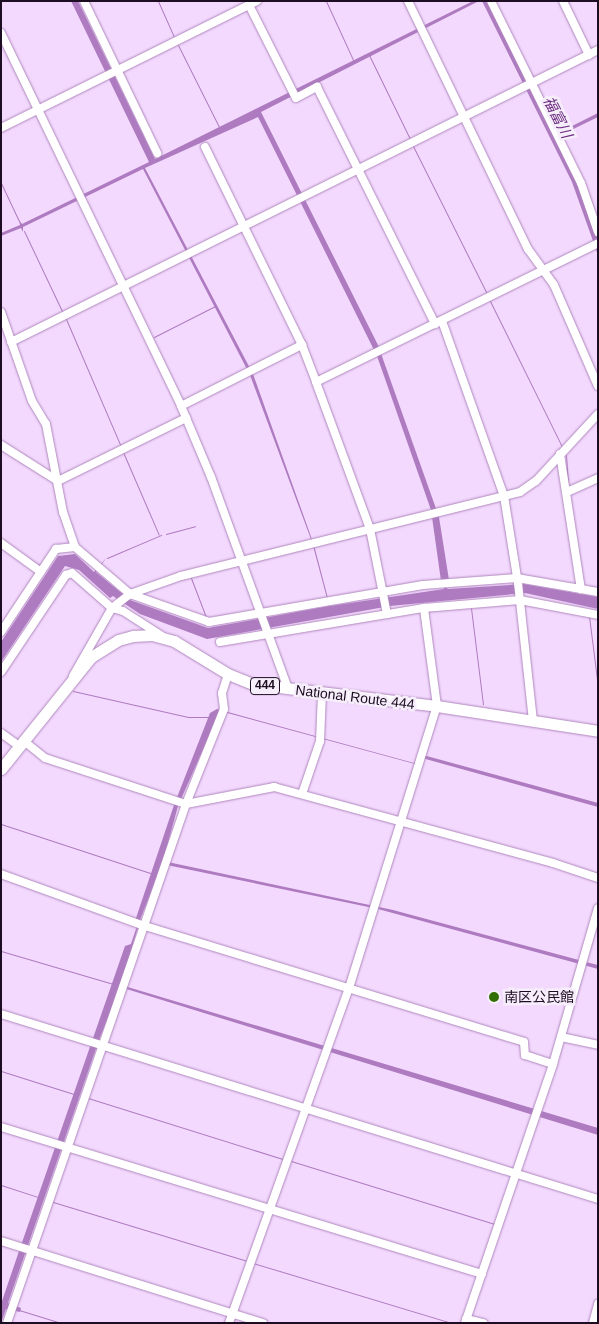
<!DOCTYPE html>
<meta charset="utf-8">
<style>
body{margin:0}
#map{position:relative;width:599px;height:1324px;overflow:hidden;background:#f3d9fd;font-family:Helvetica,"Noto Sans JP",sans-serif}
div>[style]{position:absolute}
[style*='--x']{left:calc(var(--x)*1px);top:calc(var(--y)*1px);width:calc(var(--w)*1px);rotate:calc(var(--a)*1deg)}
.water>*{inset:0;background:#ae7bc0}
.stream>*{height:1px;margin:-0.5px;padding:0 0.5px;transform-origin:0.5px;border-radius:0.5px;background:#ae7bc0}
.roads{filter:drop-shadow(0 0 1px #af86be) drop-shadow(0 0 1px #af86be)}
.minor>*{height:8px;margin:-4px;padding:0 4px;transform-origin:4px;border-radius:4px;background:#fff}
.highway>*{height:11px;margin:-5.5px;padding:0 5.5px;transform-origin:5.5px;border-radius:5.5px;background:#fff}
.dots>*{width:14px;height:14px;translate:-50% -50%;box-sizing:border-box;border:2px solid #f6eefa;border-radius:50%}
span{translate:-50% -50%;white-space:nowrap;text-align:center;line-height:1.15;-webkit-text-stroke:5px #f6eefa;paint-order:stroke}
.shield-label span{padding:1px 4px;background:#f6eefa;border:1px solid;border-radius:4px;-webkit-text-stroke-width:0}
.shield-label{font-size:12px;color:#1d0d22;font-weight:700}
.street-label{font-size:14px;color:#1d0d22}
.poi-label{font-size:14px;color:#1d0d22}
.left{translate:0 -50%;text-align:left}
.water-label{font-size:15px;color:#6e2f83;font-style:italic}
.frame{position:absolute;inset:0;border:2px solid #1d0d22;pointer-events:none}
</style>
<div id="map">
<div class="water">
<div style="clip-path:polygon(71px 1px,78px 1px,155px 159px,473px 1px,479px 1px,261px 112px,378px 345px,439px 517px,449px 580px,441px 581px,431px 510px,377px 356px,258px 117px,145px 168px,253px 374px,314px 545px,330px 606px,444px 589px,444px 586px,448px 589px,524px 584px,598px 597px,598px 609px,525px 593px,514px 594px,390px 606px,207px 639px,140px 614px,113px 596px,110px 598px,79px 570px,65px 566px,1px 662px,1px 642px,58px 556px,75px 554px,94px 572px,107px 557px,96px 572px,130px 600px,208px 628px,329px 606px,312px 542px,250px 375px,143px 169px,23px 227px,23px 232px,21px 228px,1px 236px,1px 233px,20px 225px,19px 220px,22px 224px,149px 162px)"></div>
<div style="clip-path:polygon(482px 1px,488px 1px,558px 133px,598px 113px,598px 117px,559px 136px,598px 239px,598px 255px,572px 182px)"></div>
<div style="clip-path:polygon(217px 709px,414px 763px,423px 755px,598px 803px,598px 807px,422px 758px,415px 764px,220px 711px,178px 806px,163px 861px,257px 881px,284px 794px,257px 881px,393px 910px,590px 963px,598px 965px,598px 969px,378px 909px,162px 864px,140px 920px,121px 985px,598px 1128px,598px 1135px,120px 987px,99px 1040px,8px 1303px,21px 1308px,20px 1312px,6px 1309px,1px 1323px,1px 1304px,18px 1254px,125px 946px,131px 944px,137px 926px,136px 918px,174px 805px,210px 713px)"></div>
</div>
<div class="stream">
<div style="--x:158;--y:1;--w:39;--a:66"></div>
<div style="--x:326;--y:1;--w:67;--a:65.3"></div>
<div style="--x:178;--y:45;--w:92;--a:63.4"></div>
<div style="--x:369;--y:55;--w:93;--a:64"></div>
<div style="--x:413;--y:146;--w:165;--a:63.4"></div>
<div style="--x:1;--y:183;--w:42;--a:64.7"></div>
<div style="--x:24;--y:231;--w:91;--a:64.6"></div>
<div style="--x:490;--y:301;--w:163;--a:63.7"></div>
<div style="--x:66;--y:319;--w:139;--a:66.7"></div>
<div style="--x:154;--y:337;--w:68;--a:-26.9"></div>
<div style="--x:123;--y:452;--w:90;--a:66.6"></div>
<div style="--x:566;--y:455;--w:30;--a:86"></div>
<div style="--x:564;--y:502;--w:13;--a:81"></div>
<div style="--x:166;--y:534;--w:30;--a:-15"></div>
<div style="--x:1;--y:539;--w:49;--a:35"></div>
<div style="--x:107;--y:558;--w:59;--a:-23.1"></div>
<div style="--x:191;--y:578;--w:42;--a:69"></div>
<div style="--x:471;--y:608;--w:97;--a:82.9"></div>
<div style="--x:589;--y:616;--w:72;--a:82.8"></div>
<div style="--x:73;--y:691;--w:118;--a:12.7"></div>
<div style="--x:188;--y:717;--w:21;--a:0"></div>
<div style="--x:1;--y:824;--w:157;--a:18.2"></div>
<div style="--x:1;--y:951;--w:117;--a:16.4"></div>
<div style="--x:1;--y:1071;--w:77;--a:17.5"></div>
<div style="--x:88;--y:1098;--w:204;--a:17.4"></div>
<div style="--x:291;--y:1161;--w:214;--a:17.2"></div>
<div style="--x:1;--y:1185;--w:40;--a:18"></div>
<div style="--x:53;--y:1202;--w:203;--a:16.9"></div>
<div style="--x:253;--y:1263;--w:208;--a:16.8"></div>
<div style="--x:19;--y:1310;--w:44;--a:17.2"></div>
</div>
<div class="roads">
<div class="minor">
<div style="--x:84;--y:1;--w:169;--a:64.3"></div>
<div style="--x:408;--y:1;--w:276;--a:64.2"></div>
<div style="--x:528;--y:249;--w:44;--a:54.2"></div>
<div style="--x:554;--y:285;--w:110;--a:66.5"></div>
<div style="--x:491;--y:1;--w:203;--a:63.7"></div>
<div style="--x:581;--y:183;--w:52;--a:70.9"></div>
<div style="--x:563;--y:1;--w:60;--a:64.3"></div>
<div style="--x:249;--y:5;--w:104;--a:63.2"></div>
<div style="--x:296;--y:98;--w:24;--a:-28"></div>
<div style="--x:317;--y:87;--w:265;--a:63.5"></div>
<div style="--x:1;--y:33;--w:414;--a:64.2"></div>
<div style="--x:181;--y:406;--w:77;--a:67.1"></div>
<div style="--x:211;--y:477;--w:226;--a:70"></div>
<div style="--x:1;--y:128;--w:286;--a:-26.4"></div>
<div style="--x:205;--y:147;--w:220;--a:63.9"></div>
<div style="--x:302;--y:345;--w:40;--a:69"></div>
<div style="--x:316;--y:382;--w:157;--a:69.8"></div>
<div style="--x:370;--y:529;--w:87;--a:78.7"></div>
<div style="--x:1;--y:312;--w:94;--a:70.8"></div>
<div style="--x:32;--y:401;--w:27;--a:59"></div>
<div style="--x:46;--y:424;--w:90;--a:79.1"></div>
<div style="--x:63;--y:512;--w:37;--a:71"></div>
<div style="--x:75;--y:547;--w:72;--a:40.5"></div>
<div style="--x:130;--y:594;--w:84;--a:19.5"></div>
<div style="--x:209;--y:622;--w:217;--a:-9.8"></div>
<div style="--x:423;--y:585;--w:94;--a:-4.3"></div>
<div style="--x:517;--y:578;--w:82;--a:9.8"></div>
<div style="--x:442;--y:321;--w:186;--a:70.5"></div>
<div style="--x:504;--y:496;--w:88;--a:80.9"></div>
<div style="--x:518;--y:583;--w:138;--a:83.8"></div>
<div style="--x:11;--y:342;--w:656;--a:-26.45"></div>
<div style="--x:316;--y:382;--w:314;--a:-26.2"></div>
<div style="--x:181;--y:406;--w:136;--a:-26.8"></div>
<div style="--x:1;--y:445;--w:67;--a:32.3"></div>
<div style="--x:560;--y:454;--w:137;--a:81.2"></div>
<div style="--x:58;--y:481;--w:143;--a:-26.2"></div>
<div style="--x:567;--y:492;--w:34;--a:-24"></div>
<div style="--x:1;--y:543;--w:49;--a:35.9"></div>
<div style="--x:1;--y:632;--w:100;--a:-56.5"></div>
<div style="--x:56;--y:549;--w:19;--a:-6"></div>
<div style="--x:220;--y:642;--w:207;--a:-9.5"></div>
<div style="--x:424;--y:608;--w:96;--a:-4.8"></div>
<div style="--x:520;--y:600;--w:79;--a:10.9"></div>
<div style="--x:1;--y:672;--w:117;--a:-56.2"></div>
<div style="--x:66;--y:575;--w:6;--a:-18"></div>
<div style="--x:72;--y:573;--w:53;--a:41.2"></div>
<div style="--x:112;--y:608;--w:11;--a:15"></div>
<div style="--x:123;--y:611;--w:46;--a:32.7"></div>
<div style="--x:73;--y:676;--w:78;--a:-60.2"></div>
<div style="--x:112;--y:608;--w:23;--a:-38"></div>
<div style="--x:130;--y:594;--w:54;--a:-19.4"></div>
<div style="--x:181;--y:576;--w:349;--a:-13.9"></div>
<div style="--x:520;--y:492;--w:19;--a:-35"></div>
<div style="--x:536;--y:481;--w:91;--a:-47.2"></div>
<div style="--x:1;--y:733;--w:24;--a:36"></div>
<div style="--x:24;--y:741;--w:27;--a:39"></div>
<div style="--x:45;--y:758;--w:148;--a:18.1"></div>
<div style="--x:186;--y:804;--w:90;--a:-10.9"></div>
<div style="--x:274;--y:787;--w:289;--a:15.2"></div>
<div style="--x:553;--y:863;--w:47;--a:18.4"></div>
<div style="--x:302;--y:794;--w:56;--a:-71.2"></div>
<div style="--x:320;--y:741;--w:48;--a:-87.6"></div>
<div style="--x:1;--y:874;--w:153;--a:19.9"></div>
<div style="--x:145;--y:926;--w:396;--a:17"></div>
<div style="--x:524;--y:1042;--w:13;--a:86"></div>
<div style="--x:525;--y:1055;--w:29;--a:18"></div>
<div style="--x:1;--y:1014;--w:625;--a:17.22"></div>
<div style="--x:561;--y:1037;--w:38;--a:12"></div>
<div style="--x:1;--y:1127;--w:503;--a:16.99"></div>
<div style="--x:1;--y:1241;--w:275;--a:17.4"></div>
<div style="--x:466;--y:1319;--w:18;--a:13"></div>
<div style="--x:7;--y:1323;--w:549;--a:-70.97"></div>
<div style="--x:186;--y:804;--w:102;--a:-68.2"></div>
<div style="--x:224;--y:709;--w:16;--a:-97"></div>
<div style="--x:222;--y:693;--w:20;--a:-72"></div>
<div style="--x:229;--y:1323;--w:356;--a:-70.3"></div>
<div style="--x:349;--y:988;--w:295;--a:-72.7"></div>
<div style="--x:437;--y:706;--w:99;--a:-97.6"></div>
<div style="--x:465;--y:1323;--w:274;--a:-71.2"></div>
<div style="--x:553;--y:1064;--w:162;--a:-73.9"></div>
<div style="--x:593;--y:1323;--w:20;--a:-75"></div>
</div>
<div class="highway">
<div style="--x:1;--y:769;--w:144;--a:-51.2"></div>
<div style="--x:91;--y:657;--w:32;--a:-32"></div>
<div style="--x:118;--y:640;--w:16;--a:-15"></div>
<div style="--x:133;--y:636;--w:19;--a:-3"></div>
<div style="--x:152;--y:635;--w:23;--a:15"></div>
<div style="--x:174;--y:641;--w:63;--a:31.4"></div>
<div style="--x:228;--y:674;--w:27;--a:22"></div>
<div style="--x:253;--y:684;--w:185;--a:6.8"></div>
<div style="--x:437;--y:706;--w:163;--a:8.8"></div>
</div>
</div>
<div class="dots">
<div style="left:494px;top:997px;background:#316f02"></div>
</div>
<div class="shield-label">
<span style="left:265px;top:686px">444</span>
</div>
<div class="street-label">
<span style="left:355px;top:697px;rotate:7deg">National Route 444</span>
</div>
<div class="poi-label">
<span class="left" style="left:504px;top:997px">南区公民館</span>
</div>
<div class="water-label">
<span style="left:558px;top:117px;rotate:63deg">福富川</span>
</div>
<div class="frame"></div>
</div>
